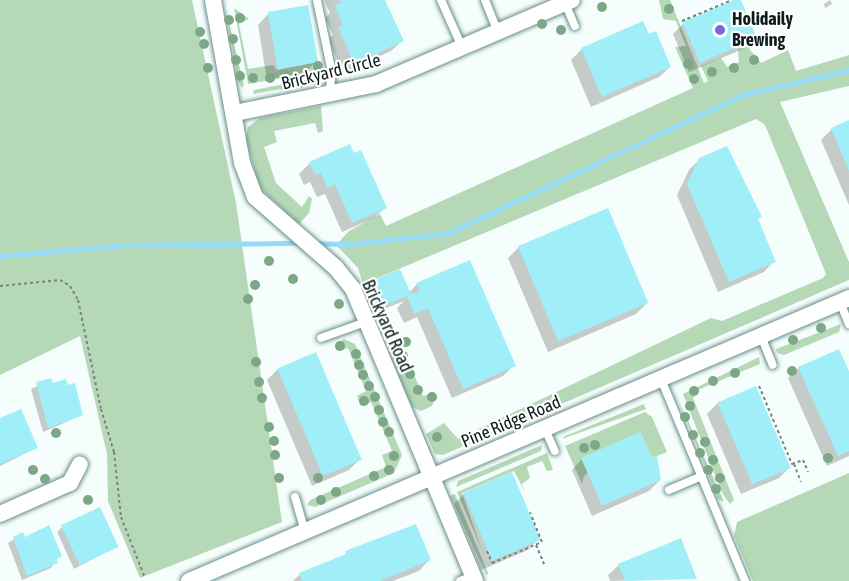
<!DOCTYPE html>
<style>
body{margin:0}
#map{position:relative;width:849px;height:581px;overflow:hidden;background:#f5fefc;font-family:"Asap Condensed",sans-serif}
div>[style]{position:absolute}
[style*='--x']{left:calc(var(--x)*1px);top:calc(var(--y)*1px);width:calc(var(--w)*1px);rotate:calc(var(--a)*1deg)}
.green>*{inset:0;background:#b5d8b6}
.shadow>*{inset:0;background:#0003}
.stream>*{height:4.5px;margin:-2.25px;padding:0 2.25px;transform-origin:2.25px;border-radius:2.25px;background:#97dcf7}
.building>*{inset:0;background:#a0eff8;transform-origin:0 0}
.path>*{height:2px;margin-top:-1px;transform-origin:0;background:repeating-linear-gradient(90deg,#778482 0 3px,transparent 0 6px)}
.roads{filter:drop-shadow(0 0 2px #668d87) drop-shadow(0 0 2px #668d87)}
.service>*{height:8px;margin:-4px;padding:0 4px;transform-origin:4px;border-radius:4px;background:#fff}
.minor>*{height:16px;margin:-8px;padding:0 8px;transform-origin:8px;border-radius:8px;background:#fff}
.trees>*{width:10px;height:10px;margin:-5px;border-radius:50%;background:#7ea787}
.dots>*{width:16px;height:16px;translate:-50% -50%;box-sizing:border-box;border:3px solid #fff;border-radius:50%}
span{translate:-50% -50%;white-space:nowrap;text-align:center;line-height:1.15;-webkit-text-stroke:4.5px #fff;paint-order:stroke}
.poi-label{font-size:18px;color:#0d1d1b;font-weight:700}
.left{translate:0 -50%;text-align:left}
.street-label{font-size:18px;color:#0d1d1b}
</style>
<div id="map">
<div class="green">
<div style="clip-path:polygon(0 0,192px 0,236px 203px,282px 522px,140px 578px,108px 501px,107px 454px,80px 336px,0 375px)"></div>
<div style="clip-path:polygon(659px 0,670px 0,704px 83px,708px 81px,701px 66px,721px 58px,727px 67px,739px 62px,738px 50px,747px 46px,761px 63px,788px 50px,796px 71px,849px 55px,849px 86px,780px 102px,849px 262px,849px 280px,443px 455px,435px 454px,426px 434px,444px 423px,458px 439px,711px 318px,722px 321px,823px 278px,826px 274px,765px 125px,756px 119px,363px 284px,358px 268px,336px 245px,349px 231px,380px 214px,386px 226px,693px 88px,675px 47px,686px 46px,676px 21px,663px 19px)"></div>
<div style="clip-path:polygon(234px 8px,249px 19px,239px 24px,248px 69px,273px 65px,277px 70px,318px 62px,323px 71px,248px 84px)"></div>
<div style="clip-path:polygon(226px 11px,244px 85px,242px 88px,238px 81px)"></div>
<div style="clip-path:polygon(320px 77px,321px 82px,253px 94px,254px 90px)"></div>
<div style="clip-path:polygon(321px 106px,323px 131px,318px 133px,315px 123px,274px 131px,277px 142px,264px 147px,276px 183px,302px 207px,309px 196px,312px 199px,309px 213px,299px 224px,260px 188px,246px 140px,248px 127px,260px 118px)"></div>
<div style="clip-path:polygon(841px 324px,839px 332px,784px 355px,777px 353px,776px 349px)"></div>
<div style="clip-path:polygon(344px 339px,355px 344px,402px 455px,394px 473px,315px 507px,307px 505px,310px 500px,386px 467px,382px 455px,392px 451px,371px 402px,361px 406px,357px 396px,366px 391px,348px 348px,337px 351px,335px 346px)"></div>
<div style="clip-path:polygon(402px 339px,411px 342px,403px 348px,423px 396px,433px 393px,435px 397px,432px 406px,421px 411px,412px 407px,389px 353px,392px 343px)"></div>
<div style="clip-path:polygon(759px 357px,760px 364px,700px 389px,693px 398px,734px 500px,730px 504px,722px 493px,683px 394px)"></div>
<div style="clip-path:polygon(678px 399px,723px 499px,723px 502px,718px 499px)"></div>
<div style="clip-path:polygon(644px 404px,646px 409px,562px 439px,565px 436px)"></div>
<div style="clip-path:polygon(645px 412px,652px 417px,667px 452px,652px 458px,640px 432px,584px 476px,582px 484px,565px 446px)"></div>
<div style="clip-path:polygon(542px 445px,541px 451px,456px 487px,458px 481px)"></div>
<div style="clip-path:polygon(547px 453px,553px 470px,547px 471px,542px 461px,527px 467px,530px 478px,522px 484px,525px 492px,514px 471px,462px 493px,482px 550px,457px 492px)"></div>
<div style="clip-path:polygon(849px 473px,849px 581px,753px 581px,734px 536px,737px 522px)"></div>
<div style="clip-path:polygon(455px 494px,488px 573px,487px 576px,450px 496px)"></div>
</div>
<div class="shadow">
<div style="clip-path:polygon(324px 0,383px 0,402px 41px,391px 51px,343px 73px,328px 39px,333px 35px,325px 18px,330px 13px)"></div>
<div style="clip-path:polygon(739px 0,756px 38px,745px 48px,689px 72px,673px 34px,683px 24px)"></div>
<div style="clip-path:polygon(830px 0,832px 4px,825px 8px,824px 4px)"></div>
<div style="clip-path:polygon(268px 14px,316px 61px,306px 72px,267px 80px,258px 25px)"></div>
<div style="clip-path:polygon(642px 23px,670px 67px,659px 77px,591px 107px,571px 60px,582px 49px)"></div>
<div style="clip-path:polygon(849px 122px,849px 205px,821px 140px,832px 129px)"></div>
<div style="clip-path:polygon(700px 159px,757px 220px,774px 261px,764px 272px,718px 292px,677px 195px,689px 170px)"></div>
<div style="clip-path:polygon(310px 163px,385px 208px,374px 218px,342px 232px,325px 194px,317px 197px,310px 182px,304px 185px,299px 174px)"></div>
<div style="clip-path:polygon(607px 210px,647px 303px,636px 314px,548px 352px,508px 258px,518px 248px)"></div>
<div style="clip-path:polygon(417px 284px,514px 365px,503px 376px,452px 398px,417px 317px,404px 323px,397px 308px,404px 301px,366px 316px,356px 293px,364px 285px,409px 293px)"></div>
<div style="clip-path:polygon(798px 368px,849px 375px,849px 456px,827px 466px,788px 378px)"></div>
<div style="clip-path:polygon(278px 369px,360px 459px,349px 470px,312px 486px,267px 380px)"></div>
<div style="clip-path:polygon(50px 380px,82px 415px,43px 432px,31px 389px)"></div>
<div style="clip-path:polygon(718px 403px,790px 467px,779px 478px,741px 494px,707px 414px)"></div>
<div style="clip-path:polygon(0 419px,36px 448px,0 466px)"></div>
<div style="clip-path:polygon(582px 459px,660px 480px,649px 491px,592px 516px,572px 470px)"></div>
<div style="clip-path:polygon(464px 494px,539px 539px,528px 550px,481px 570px,454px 504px)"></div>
<div style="clip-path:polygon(62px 527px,117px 546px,74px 569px,57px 532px)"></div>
<div style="clip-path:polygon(23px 534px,25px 539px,60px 555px,51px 568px,22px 580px,8px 543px)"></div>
<div style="clip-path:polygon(429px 560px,419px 571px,393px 581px,293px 581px,300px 574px)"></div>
<div style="clip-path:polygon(619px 565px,696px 578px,610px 581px,608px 575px)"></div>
</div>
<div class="stream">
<div style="--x:314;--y:243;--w:35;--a:2"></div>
<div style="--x:349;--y:244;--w:100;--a:-6.3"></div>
<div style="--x:448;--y:233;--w:325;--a:-25.1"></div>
<div style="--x:742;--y:95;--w:110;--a:-13.2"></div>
<div style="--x:0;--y:256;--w:125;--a:-5"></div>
<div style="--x:125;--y:245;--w:175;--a:-0.7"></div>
</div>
<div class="building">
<div style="clip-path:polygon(339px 0,385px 0,404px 41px,354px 64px,338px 27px,343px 25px,335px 6px,341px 3px)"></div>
<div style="clip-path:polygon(734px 0,741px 0,757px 38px,700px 63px,682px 22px)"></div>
<div style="left:308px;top:5px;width:58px;height:41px;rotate:80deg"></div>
<div style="clip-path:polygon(643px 21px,649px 34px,656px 31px,671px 67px,602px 97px,581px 48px)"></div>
<div style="clip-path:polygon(849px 120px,849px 171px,831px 128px)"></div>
<div style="clip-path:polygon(350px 144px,354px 153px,361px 150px,387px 208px,352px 223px,335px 184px,327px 188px,321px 173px,315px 175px,309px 162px)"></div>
<div style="clip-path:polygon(727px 146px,762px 217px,758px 219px,776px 262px,729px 282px,687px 184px,699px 158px)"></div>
<div style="left:608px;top:208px;width:103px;height:98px;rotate:67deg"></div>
<div style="clip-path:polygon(470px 260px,516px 366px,463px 389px,428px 308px,414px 314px,407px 296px,374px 310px,363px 284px,400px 269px,411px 294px,420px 291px,416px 283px)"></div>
<div style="clip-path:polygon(839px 349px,849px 371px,849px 451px,838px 456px,798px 367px)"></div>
<div style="left:316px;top:352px;width:117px;height:42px;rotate:67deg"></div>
<div style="clip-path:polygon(51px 378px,53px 383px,66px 379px,68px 385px,75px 383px,83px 415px,48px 428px,36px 382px)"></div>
<div style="left:756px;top:386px;width:89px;height:42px;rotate:67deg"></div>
<div style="clip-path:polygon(21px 409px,38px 448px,0 464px,0 418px)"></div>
<div style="clip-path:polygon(640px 432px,652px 458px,657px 456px,661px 480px,602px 506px,581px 458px)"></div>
<div style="left:512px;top:472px;width:74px;height:53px;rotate:67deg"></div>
<div style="left:100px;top:507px;width:44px;height:43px;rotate:65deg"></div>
<div style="clip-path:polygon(416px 524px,431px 560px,380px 581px,302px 581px,299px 573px,346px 554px,345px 551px)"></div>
<div style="clip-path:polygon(49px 525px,62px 556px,56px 559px,58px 563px,27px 576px,13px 537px,23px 532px,25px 537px)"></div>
<div style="clip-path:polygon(681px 538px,697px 579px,625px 581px,618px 564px)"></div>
</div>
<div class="path">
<div style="--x:682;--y:21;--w:54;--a:-22.8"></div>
<div style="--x:0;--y:286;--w:60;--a:-5.7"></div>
<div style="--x:60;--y:280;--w:12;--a:31"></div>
<div style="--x:70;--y:286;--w:16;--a:60"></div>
<div style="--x:78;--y:300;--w:111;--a:78.1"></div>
<div style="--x:101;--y:409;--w:45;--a:73.2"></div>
<div style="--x:114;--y:452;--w:65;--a:83.9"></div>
<div style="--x:121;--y:517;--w:66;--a:68.5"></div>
<div style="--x:759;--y:386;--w:85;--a:67.1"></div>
<div style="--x:792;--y:464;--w:12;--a:-20"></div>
<div style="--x:803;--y:460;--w:13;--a:67"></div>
<div style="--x:794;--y:464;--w:19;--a:69"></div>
<div style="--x:536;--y:545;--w:21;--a:67"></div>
<div style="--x:487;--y:551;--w:13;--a:67"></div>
<div style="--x:492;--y:563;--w:54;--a:-22.8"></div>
<div style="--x:542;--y:542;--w:32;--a:-112"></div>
</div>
<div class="roads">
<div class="service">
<div style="--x:317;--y:0;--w:75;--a:78.4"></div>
<div style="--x:332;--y:73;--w:22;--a:98"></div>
<div style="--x:441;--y:0;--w:51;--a:65.9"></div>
<div style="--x:485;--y:0;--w:35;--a:68"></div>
<div style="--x:565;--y:3;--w:25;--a:67"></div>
<div style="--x:840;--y:302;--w:24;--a:68"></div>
<div style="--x:761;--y:336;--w:31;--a:68"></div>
<div style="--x:321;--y:338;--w:48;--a:-19.6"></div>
<div style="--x:661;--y:379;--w:219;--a:67.4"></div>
<div style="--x:545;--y:429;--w:24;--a:66"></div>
<div style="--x:669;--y:490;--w:36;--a:-23"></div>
<div style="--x:295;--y:497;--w:35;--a:74"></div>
<div style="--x:460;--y:581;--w:14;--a:-21"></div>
</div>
<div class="minor">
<div style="--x:213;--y:0;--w:166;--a:79.9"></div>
<div style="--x:242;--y:163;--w:36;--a:69"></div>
<div style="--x:255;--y:197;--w:108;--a:41.2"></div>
<div style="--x:336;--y:268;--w:27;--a:51"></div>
<div style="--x:353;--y:289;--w:316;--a:67.3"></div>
<div style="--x:235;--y:113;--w:144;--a:-11.6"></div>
<div style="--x:376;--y:84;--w:213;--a:-23.2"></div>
<div style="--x:0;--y:514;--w:77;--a:-23.9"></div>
<div style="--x:70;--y:483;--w:21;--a:-62"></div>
<div style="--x:189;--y:581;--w:718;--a:-23.21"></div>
</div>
</div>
<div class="trees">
<div style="left:602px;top:7px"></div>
<div style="left:669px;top:9px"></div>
<div style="left:240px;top:18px"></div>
<div style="left:229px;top:20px"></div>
<div style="left:542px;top:24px"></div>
<div style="left:561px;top:30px"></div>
<div style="left:200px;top:32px"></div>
<div style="left:233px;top:39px"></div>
<div style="left:204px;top:44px"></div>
<div style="left:236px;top:60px"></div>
<div style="left:754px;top:60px"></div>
<div style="left:688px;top:64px"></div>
<div style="left:318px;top:66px"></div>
<div style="left:208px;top:68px"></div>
<div style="left:734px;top:68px"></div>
<div style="left:712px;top:72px"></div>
<div style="left:285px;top:75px"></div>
<div style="left:240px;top:76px"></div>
<div style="left:253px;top:78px"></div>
<div style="left:270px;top:78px"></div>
<div style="left:694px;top:79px"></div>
<div style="left:316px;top:80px"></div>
<div style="left:300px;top:83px"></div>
<div style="left:286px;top:87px"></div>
<div style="left:269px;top:261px"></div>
<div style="left:293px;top:279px"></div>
<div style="left:255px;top:285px"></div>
<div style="left:248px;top:299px"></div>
<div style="left:339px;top:304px"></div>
<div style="left:821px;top:328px"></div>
<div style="left:793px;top:340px"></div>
<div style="left:406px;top:342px"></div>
<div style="left:340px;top:346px"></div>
<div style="left:356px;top:354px"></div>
<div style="left:403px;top:356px"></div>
<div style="left:256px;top:362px"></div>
<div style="left:359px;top:365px"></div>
<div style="left:792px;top:371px"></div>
<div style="left:735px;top:373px"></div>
<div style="left:410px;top:374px"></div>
<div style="left:363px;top:375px"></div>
<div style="left:713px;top:381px"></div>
<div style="left:259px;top:382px"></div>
<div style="left:369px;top:386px"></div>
<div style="left:418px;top:390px"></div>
<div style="left:694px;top:391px"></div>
<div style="left:375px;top:397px"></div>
<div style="left:432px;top:397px"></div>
<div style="left:262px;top:398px"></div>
<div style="left:364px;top:401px"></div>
<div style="left:690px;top:406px"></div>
<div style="left:379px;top:410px"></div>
<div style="left:685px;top:417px"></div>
<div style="left:383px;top:422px"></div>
<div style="left:269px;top:427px"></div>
<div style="left:389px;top:432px"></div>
<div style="left:56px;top:433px"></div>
<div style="left:693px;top:435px"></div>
<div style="left:437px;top:437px"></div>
<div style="left:274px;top:441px"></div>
<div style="left:705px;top:442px"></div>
<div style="left:595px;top:445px"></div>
<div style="left:584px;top:448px"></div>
<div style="left:700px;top:453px"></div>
<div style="left:275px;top:455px"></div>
<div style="left:394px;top:456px"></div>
<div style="left:828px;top:458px"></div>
<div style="left:713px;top:460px"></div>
<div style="left:33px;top:470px"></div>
<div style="left:389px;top:470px"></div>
<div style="left:708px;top:470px"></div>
<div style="left:374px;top:476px"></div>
<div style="left:279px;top:478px"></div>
<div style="left:318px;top:478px"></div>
<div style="left:720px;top:478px"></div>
<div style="left:45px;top:479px"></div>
<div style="left:716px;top:489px"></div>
<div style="left:336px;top:492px"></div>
<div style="left:88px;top:500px"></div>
<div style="left:321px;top:500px"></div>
</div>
<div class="dots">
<div style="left:720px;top:30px;background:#7268e3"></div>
</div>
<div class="poi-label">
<span class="left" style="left:732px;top:30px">Holidaily<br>Brewing</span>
</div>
<div class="street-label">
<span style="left:331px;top:72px;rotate:-14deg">Brickyard Circle</span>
<span style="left:387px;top:326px;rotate:66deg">Brickyard Road</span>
<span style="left:511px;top:422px;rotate:-23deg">Pine Ridge Road</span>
</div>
</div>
